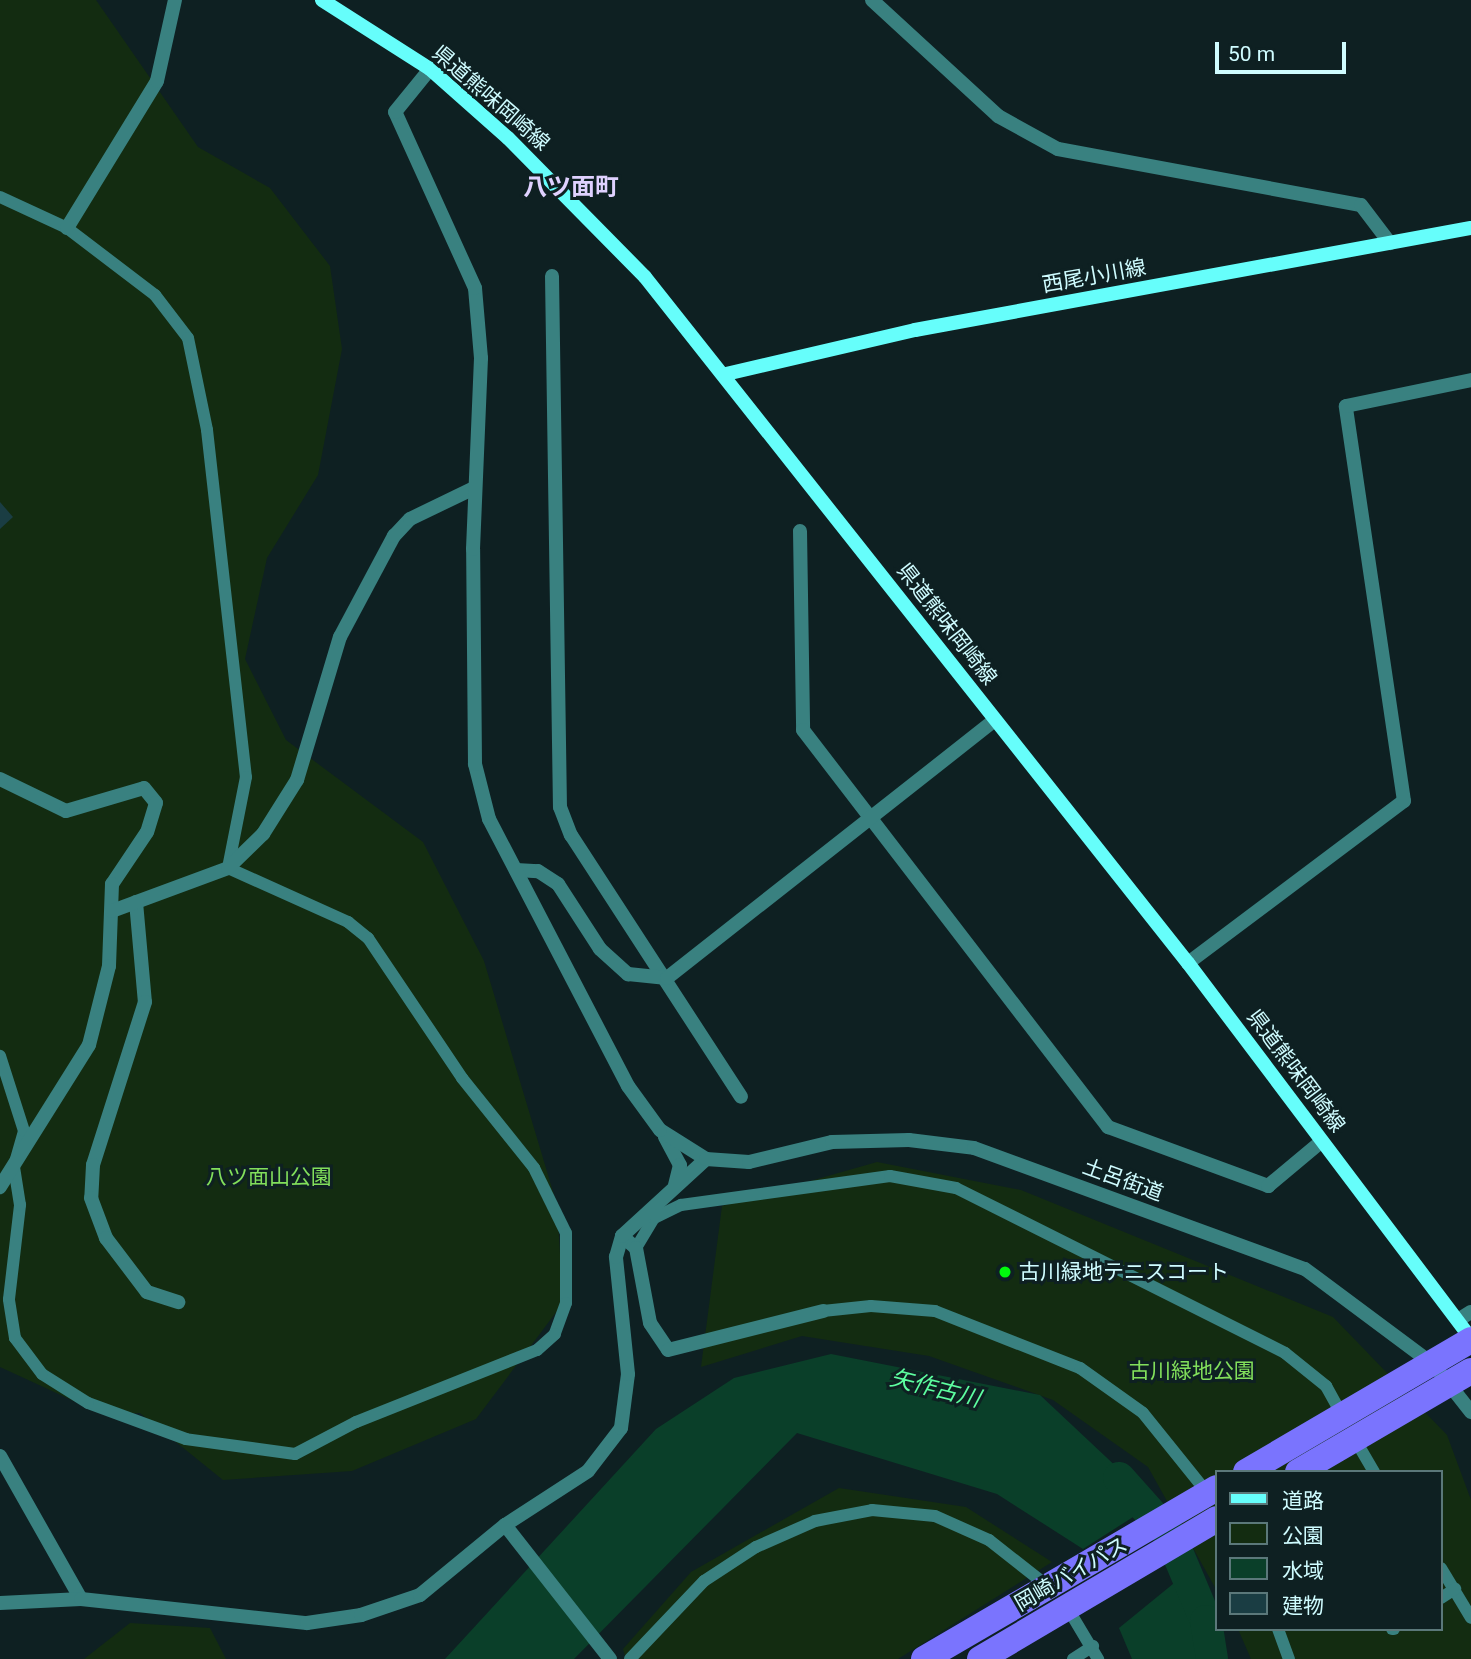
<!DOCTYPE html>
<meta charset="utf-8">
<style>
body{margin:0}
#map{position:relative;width:1471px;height:1659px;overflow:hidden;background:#0e2022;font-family:Roboto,"Noto Sans JP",sans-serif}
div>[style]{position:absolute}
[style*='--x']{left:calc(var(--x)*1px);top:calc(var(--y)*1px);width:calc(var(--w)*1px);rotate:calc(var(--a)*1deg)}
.green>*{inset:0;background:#132c11}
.water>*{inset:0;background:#0a3f29}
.river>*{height:32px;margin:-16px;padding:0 16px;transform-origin:16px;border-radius:16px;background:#0a3f29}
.building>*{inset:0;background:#1a3d43}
.pedestrian>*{height:12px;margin:-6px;padding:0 6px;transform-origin:6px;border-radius:6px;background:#398180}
.minor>*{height:14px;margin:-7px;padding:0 7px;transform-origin:7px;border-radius:7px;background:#398180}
.tertiary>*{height:14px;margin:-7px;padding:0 7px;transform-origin:7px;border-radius:7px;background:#398180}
.secondary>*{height:14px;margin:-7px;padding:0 7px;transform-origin:7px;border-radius:7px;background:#66fefb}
.trunk>*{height:26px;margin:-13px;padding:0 13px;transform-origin:13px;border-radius:13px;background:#7a74fe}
.dots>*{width:19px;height:19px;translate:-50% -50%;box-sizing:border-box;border:4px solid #0e2022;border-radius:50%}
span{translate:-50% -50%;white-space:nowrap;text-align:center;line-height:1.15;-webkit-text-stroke:6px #0e2022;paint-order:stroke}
.street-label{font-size:21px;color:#cffcff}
.park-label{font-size:21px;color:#82df5b}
.poi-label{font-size:21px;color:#cffcff}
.left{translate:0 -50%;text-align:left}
.water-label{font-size:23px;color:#5dfea0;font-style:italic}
.quarter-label{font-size:24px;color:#dfd1ff;font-weight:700}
.legend{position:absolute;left:1215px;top:1470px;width:228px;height:161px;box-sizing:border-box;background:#0e2022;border:2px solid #5b787a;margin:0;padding:9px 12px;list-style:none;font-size:21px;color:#cffcff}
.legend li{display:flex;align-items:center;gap:14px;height:35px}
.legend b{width:35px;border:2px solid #5b787a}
.scale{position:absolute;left:1215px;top:42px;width:131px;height:32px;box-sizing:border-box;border:4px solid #cffcff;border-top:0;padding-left:9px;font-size:21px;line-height:24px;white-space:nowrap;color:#cffcff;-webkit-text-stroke:5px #0e2022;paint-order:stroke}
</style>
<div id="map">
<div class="green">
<div style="clip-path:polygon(0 0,96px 0,198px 147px,270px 188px,330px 266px,342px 349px,318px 475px,267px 558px,245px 659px,286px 740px,423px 842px,484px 961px,557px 1205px,563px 1303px,476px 1419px,352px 1471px,223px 1480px,140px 1413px,102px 1414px,0 1367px)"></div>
<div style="clip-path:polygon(877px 1162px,1021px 1190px,1333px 1317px,1447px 1435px,1471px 1500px,1471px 1659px,1251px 1659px,1238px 1629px,1441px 1629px,1441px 1472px,1217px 1472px,1217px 1591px,1148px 1467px,1053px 1400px,929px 1356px,802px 1336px,701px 1367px,722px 1206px)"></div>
<div style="clip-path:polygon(839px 1488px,966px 1507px,1052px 1562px,898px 1659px,626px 1659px,623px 1649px,691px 1572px)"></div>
<div style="clip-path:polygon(130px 1623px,210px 1628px,226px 1659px,84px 1659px)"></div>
</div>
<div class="water">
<div style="clip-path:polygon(831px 1354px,1040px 1395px,1155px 1503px,1083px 1549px,997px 1494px,797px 1433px,574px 1659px,445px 1659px,656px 1429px,734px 1378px)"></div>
<div style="clip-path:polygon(1195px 1566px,1223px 1659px,1132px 1659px,1119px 1628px)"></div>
</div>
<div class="river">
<div style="--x:1119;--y:1478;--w:76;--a:48.2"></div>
<div style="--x:1170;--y:1535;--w:93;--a:67.3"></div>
<div style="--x:1206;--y:1621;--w:38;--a:81"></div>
</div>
<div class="building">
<div style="clip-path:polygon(0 502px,13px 517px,0 529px)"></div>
</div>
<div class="pedestrian">
<div style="--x:0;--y:197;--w:74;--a:24.8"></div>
<div style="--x:67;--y:228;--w:111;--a:37.3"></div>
<div style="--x:155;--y:295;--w:54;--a:52.5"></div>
<div style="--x:188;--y:338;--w:94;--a:78.3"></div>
<div style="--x:207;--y:430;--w:349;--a:83.6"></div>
<div style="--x:246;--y:777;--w:93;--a:101.2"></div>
<div style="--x:228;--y:868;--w:132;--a:24.2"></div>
<div style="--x:348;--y:922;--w:26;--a:39"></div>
<div style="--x:368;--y:938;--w:169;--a:56.1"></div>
<div style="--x:462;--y:1078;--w:115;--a:51.3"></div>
<div style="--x:534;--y:1168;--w:72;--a:63.8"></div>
<div style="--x:566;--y:1233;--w:70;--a:90"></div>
<div style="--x:566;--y:1303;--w:33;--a:110"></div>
<div style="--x:555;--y:1334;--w:24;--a:138"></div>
<div style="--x:537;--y:1350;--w:195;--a:158.3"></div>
<div style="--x:356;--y:1422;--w:69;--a:152.3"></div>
<div style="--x:295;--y:1454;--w:110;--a:-172.2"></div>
<div style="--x:186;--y:1439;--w:104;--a:-159.8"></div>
<div style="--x:88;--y:1403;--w:54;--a:-147.8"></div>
<div style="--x:42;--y:1374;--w:45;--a:-126.9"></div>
<div style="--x:15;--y:1338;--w:39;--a:-99"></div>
<div style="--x:9;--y:1299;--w:95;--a:-83.3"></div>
<div style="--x:20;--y:1205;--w:39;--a:-99"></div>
<div style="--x:14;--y:1166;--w:36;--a:-74"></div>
<div style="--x:24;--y:1131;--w:79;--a:-107.7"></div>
<div style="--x:636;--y:1248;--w:35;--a:-59"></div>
<div style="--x:654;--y:1218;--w:30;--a:-26"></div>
<div style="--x:681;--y:1205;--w:211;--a:-7.9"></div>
<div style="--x:890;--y:1176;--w:67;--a:10.3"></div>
<div style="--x:956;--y:1188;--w:368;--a:26.6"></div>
<div style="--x:1285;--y:1353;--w:53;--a:38.8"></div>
<div style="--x:1326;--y:1386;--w:35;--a:61"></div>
<div style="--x:823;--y:1311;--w:48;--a:-5.9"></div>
<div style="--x:871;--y:1306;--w:64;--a:4.5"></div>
<div style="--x:935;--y:1311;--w:156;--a:21.5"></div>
<div style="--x:1080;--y:1368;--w:77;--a:35.5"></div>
<div style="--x:1143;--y:1413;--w:105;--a:51.2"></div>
<div style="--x:1353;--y:1436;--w:42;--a:59.7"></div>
<div style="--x:1441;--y:1568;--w:58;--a:59"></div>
<div style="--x:1441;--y:1598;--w:17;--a:-33"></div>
<div style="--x:1067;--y:1607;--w:61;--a:59.2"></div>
<div style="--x:1278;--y:1629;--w:32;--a:70"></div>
<div style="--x:1392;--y:1629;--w:2;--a:0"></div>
<div style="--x:630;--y:1659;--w:108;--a:-46.5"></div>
<div style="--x:704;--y:1581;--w:62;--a:-33.2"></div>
<div style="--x:756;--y:1547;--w:64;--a:-23.8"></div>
<div style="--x:815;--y:1521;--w:58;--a:-10.9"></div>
<div style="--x:872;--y:1510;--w:63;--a:5.4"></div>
<div style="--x:935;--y:1516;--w:59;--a:24"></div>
<div style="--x:989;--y:1540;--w:78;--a:38.2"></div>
<div style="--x:1073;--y:1659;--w:24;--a:-33"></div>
</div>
<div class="minor">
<div style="--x:872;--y:0;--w:171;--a:42.6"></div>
<div style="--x:998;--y:116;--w:68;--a:28.8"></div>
<div style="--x:1058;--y:149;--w:308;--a:10.5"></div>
<div style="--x:1361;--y:205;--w:48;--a:52.7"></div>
<div style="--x:67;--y:228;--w:172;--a:-58.5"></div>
<div style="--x:157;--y:81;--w:83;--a:-77.5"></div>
<div style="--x:552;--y:276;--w:531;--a:89.14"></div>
<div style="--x:560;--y:807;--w:30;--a:69"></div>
<div style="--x:571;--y:835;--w:312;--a:57"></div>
<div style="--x:800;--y:531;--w:199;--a:89.1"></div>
<div style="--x:803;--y:730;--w:501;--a:52.47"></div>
<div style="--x:1108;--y:1127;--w:171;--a:20.2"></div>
<div style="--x:1268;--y:1186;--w:70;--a:-39.8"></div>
<div style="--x:0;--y:779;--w:73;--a:25.9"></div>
<div style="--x:66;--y:811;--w:81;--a:-16.4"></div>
<div style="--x:144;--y:788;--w:19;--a:51"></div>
<div style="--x:156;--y:803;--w:30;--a:107"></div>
<div style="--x:147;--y:832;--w:63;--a:123.9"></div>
<div style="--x:112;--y:884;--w:82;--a:92.1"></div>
<div style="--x:109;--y:966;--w:81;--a:104.2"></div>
<div style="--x:89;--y:1045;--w:168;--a:122.1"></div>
<div style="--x:516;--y:870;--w:22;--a:3"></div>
<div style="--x:538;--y:871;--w:24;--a:33"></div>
<div style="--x:558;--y:884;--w:77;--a:57.1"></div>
<div style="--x:600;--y:949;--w:38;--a:42"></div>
<div style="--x:628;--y:974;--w:39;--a:6"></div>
<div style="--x:667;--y:978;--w:417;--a:-38.2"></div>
<div style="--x:136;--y:902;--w:100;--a:84.9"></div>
<div style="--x:145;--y:1002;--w:171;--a:107.7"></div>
<div style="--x:93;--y:1165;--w:33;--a:93"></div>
<div style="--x:91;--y:1198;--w:43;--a:69.4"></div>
<div style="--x:106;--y:1238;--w:68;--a:52.8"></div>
<div style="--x:147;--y:1292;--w:33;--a:18"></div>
<div style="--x:112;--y:911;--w:124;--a:-20.3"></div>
<div style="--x:228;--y:868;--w:49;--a:-44.2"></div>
<div style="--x:263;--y:834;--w:64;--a:-57.8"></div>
<div style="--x:297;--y:780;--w:149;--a:-73.3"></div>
<div style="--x:340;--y:637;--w:115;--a:-61.9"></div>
<div style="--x:394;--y:536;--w:23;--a:-47"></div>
<div style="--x:410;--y:519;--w:71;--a:-25.8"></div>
<div style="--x:1188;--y:963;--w:270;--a:-36.9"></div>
<div style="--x:1404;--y:801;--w:399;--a:-98.4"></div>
<div style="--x:1346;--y:406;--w:128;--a:-11.7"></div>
<div style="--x:665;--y:1137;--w:32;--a:62"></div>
<div style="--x:680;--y:1165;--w:21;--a:104"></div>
<div style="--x:622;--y:1236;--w:18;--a:41"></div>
<div style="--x:636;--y:1248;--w:76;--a:79.4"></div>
<div style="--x:650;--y:1323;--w:32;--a:56"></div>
<div style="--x:668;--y:1350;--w:160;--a:-14.1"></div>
<div style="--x:1458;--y:1320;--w:15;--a:-32"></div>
<div style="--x:0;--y:1456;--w:164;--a:60.5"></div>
<div style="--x:505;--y:1525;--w:170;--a:51.9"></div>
<div style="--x:0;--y:1603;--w:81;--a:-2.8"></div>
<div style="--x:81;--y:1599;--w:227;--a:6.1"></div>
<div style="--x:307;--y:1623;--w:55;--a:-8.4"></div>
<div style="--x:361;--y:1615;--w:62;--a:-18.7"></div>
<div style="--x:420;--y:1595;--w:110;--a:-39.5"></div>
<div style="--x:505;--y:1525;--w:99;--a:-33"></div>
<div style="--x:588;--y:1471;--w:54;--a:-52.5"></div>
<div style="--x:621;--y:1428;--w:54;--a:-82.6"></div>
<div style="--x:628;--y:1374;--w:118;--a:-95.9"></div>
<div style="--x:616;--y:1257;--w:22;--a:-74"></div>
<div style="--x:622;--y:1236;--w:114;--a:-42.5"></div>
<div style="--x:706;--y:1159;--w:54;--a:-147.8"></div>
<div style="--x:660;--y:1130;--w:54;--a:-126"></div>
<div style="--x:628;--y:1086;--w:301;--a:-117.5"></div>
<div style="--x:489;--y:819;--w:57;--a:-104.3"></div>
<div style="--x:475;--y:764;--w:215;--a:-90.5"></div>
<div style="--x:473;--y:549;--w:191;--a:-87.6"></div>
<div style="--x:481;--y:358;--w:70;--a:-94.9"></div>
<div style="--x:475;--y:288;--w:193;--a:-114.4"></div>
<div style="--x:395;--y:112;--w:55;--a:-50.9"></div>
</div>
<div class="tertiary">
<div style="--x:706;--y:1159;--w:43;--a:4"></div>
<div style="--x:749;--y:1162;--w:85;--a:-13.5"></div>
<div style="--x:832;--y:1142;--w:77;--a:-1.5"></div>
<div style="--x:909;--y:1140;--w:65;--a:7"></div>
<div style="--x:974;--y:1148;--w:352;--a:20.1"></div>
<div style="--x:1305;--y:1269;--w:161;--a:36.7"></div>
<div style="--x:1434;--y:1365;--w:60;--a:51.8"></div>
</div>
<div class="secondary">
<div style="--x:322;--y:0;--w:128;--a:32.6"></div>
<div style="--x:430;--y:69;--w:104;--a:41.5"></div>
<div style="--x:508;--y:138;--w:195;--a:45.4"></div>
<div style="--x:645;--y:277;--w:875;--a:51.64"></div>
<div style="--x:1188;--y:963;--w:471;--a:53"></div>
<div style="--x:726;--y:374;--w:194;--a:-13.1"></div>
<div style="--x:915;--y:330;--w:565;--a:-10.4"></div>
</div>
<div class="trunk">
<div style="--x:1246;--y:1472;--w:261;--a:-30.4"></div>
<div style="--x:1298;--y:1472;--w:200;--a:-30.3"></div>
<div style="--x:924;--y:1659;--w:339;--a:-30.3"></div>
<div style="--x:980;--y:1659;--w:275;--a:-30.6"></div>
</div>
<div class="dots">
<div style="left:1005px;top:1272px;background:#01f90d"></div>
</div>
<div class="street-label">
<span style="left:491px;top:98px;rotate:41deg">県道熊味岡崎線</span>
<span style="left:1094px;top:276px;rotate:-10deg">西尾小川線</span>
<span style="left:947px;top:624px;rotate:52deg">県道熊味岡崎線</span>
<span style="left:1296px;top:1071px;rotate:53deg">県道熊味岡崎線</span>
<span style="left:1123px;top:1180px;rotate:20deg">土呂街道</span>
<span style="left:1071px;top:1574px;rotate:-30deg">岡崎バイパス</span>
</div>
<div class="park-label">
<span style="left:269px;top:1177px">八ツ面山公園</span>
<span style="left:1192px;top:1371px">古川緑地公園</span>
</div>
<div class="poi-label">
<span class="left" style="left:1019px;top:1272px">古川緑地テニスコート</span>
</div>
<div class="water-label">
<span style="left:935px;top:1389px;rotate:14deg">矢作古川</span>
</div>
<div class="quarter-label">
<span style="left:571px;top:188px">八ツ面町</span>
</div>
<ul class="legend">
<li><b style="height:9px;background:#66fefb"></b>道路</li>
<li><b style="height:19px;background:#132c11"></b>公園</li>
<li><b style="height:19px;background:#0a3f29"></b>水域</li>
<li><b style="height:19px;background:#1a3d43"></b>建物</li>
</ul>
<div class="scale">50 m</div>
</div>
